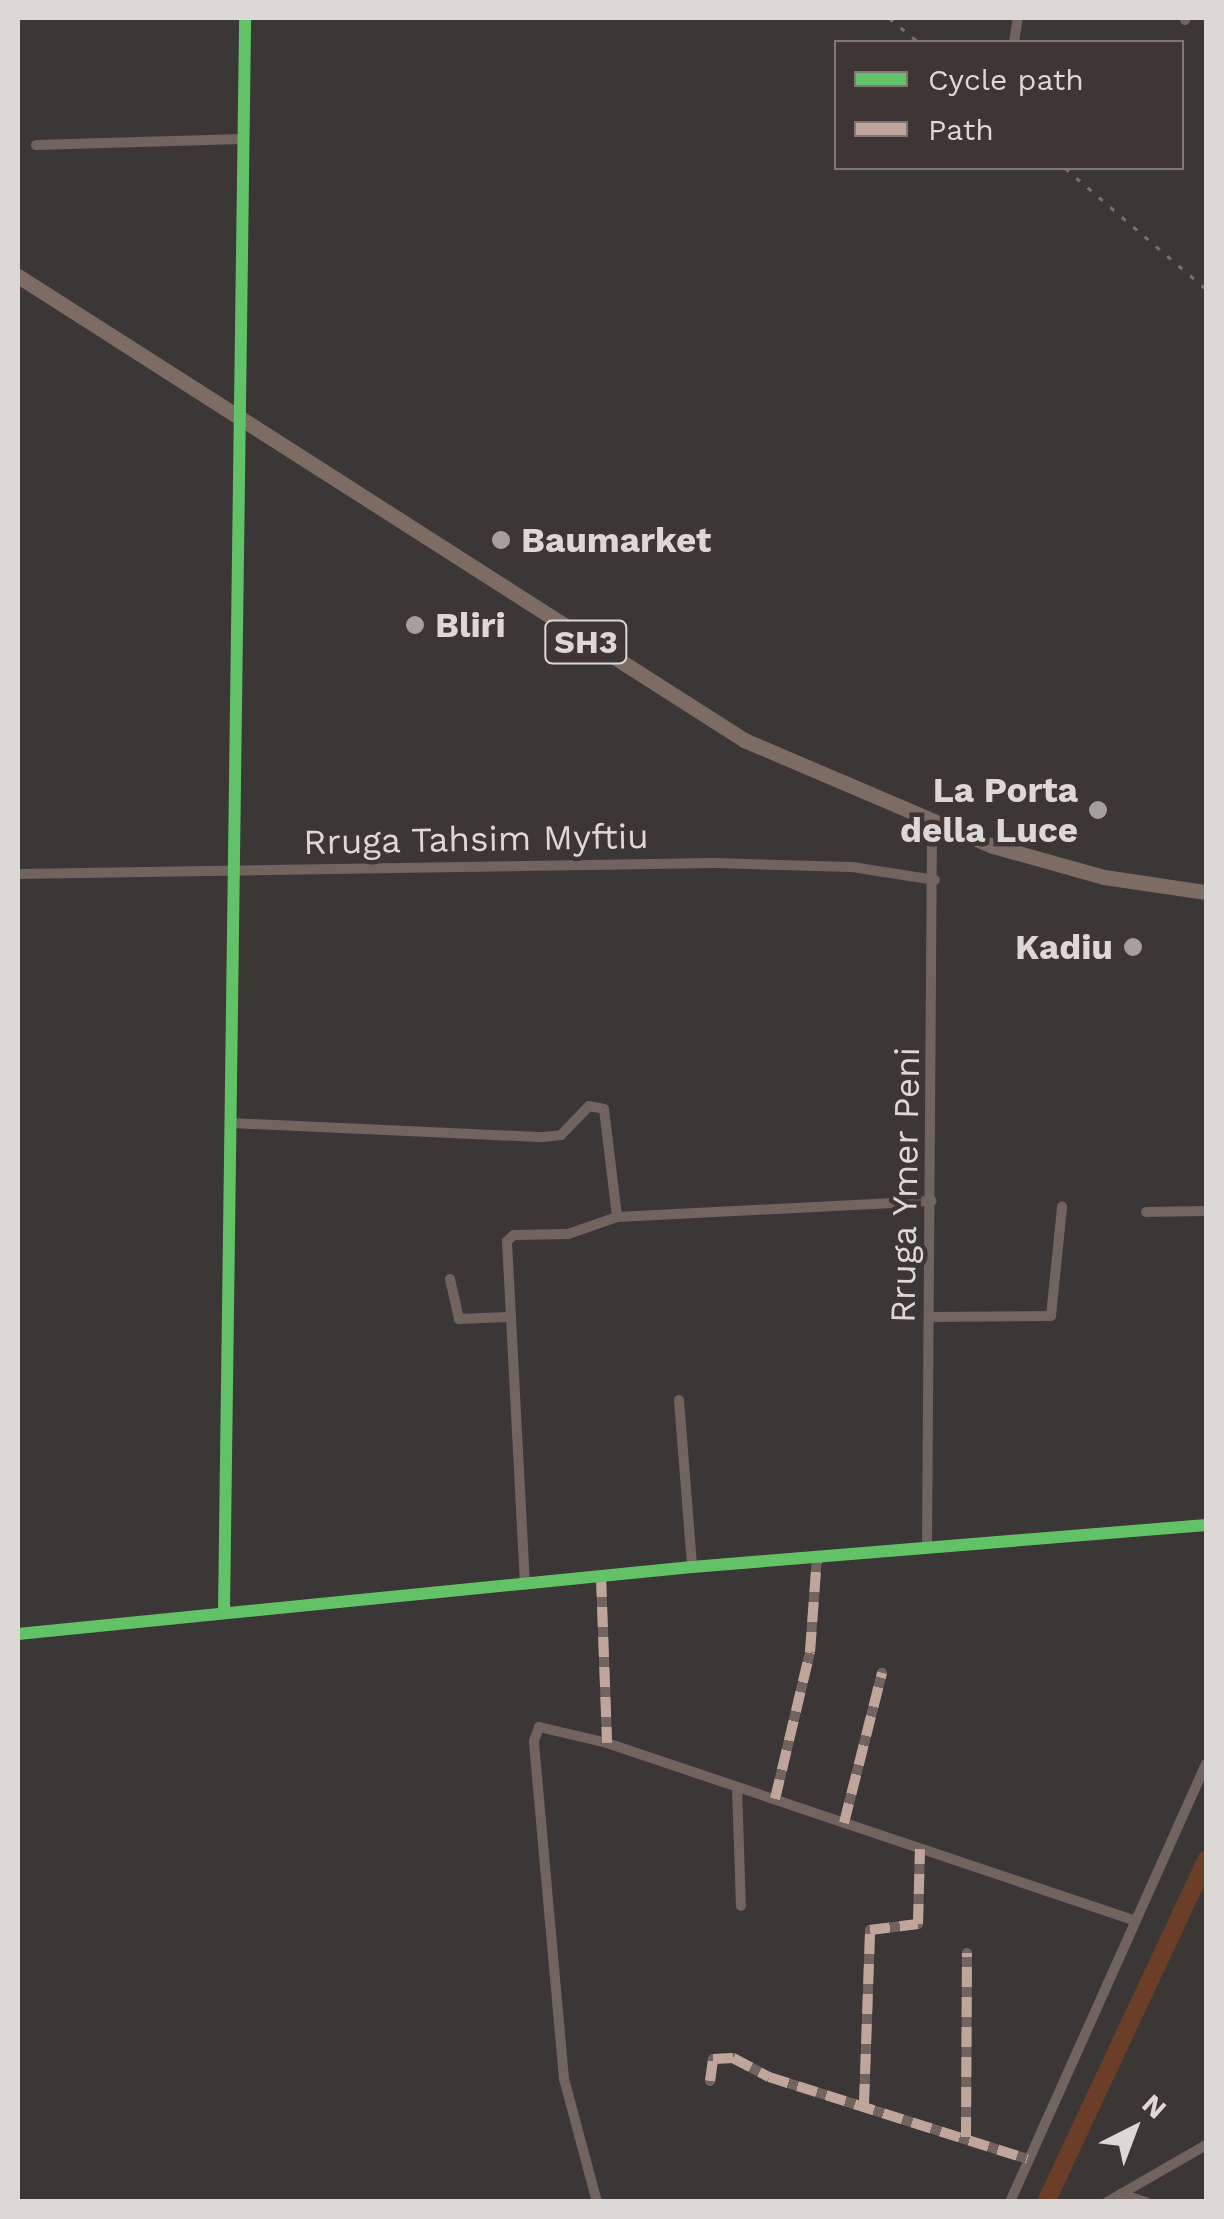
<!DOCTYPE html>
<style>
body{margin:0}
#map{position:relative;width:1224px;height:2219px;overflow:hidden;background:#3b3736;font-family:"Work Sans",sans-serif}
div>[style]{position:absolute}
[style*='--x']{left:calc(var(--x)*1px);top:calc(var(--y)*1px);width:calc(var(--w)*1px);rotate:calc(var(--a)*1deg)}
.river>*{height:18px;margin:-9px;padding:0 9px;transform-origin:9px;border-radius:9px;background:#6c3e28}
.minor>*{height:10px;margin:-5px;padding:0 5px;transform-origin:5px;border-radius:5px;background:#71645f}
.primary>*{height:15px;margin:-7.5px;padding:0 7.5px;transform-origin:7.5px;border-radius:7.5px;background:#7c6c64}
.rail>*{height:2.5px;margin-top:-1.25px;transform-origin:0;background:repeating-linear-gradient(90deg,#79716d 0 5px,transparent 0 15px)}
.quiet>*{height:10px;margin-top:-5px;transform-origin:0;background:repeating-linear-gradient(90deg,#c0a59a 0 20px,transparent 0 30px)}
.cycleway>*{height:12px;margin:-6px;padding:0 6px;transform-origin:6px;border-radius:6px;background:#61c268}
.dots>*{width:28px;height:28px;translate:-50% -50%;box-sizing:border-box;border:5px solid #3d3634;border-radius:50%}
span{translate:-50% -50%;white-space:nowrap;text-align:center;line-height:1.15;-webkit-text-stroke:9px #3d3634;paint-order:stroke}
.shield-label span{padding:2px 8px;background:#3d3634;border:2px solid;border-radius:8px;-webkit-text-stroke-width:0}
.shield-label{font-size:32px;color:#dcd8d6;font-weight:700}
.poi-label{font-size:35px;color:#dcd8d6;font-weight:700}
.left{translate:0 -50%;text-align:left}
.right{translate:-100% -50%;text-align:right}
.street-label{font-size:35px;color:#dcd8d6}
.frame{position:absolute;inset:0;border:20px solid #dcd8d6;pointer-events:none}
.legend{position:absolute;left:834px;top:40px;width:350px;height:130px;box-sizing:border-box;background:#3d3634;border:2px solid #7d7775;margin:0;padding:12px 18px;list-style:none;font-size:30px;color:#dcd8d6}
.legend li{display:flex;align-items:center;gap:20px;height:50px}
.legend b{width:50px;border:2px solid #7d7775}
.north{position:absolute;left:1084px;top:2079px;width:100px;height:100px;-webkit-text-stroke:8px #3d3634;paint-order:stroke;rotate:42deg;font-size:28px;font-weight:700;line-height:40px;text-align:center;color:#dcd8d6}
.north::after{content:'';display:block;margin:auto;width:35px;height:45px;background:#dcd8d6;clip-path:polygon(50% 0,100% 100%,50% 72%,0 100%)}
</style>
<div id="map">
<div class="river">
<div style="--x:1046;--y:2202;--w:378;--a:-64.9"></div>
</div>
<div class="minor">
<div style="--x:1185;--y:20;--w:2;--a:-63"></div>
<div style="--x:1014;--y:42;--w:24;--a:-81"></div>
<div style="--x:36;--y:145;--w:206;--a:-1.7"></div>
<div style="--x:18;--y:874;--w:697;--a:-0.9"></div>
<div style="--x:715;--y:863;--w:137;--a:1.7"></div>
<div style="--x:852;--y:867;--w:84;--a:8.9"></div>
<div style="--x:231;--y:1123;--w:312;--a:2.6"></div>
<div style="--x:543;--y:1137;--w:18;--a:-6"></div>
<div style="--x:561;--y:1135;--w:40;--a:-46"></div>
<div style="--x:589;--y:1106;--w:15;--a:11"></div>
<div style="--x:604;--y:1109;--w:109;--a:83.1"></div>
<div style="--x:1146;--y:1212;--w:60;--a:-1"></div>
<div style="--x:450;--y:1279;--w:41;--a:77.3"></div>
<div style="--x:459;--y:1319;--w:49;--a:-2.3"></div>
<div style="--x:929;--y:1317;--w:122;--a:-0.5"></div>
<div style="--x:1051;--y:1316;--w:110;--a:-84.2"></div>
<div style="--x:679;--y:1400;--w:168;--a:85.5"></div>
<div style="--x:927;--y:1547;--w:723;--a:-89.6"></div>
<div style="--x:601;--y:1577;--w:166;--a:87.9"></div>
<div style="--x:525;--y:1585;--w:344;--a:-93"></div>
<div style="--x:507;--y:1241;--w:9;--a:-41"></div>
<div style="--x:514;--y:1235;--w:54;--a:-1.1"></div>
<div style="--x:568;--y:1234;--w:52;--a:-19.1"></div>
<div style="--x:617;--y:1217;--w:315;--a:-2.9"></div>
<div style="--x:224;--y:1611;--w:1593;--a:-89.24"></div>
<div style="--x:18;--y:1634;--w:677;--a:-5.68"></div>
<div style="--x:692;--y:1567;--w:516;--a:-4.67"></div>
<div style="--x:737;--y:1787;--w:119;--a:88.1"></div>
<div style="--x:775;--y:1799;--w:151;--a:-76.6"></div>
<div style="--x:810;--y:1652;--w:96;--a:-85.8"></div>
<div style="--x:844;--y:1823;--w:155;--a:-75.8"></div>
<div style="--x:710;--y:2081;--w:22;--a:-82"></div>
<div style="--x:713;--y:2059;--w:20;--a:-3"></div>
<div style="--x:733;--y:2058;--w:41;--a:27.8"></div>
<div style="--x:769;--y:2077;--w:271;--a:17.6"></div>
<div style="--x:864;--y:2104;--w:174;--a:-88"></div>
<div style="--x:870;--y:1930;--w:48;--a:-7.1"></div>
<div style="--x:918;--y:1924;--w:75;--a:-88.5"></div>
<div style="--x:966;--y:2137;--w:184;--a:-89.7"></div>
<div style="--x:1121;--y:2194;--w:26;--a:18"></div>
<div style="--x:597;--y:2202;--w:127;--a:-105"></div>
<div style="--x:564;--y:2079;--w:339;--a:-95.1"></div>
<div style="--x:534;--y:1741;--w:15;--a:-70"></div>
<div style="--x:539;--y:1727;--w:70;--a:13.2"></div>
<div style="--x:607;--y:1743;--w:555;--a:18.6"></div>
<div style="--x:1010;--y:2202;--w:480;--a:-65.9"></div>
<div style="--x:1107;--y:2202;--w:114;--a:-29.9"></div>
</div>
<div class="primary">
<div style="--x:18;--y:276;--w:862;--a:32.58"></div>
<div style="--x:744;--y:740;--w:271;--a:23.1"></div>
<div style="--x:993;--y:846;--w:115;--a:15.6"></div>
<div style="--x:1104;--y:877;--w:103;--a:8.4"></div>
</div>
<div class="rail">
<div style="--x:889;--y:18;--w:38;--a:39"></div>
<div style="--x:1065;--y:168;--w:186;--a:40.6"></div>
</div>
<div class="quiet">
<div style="--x:601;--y:1577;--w:166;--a:87.9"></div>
<div style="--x:775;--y:1799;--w:151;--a:-76.6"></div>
<div style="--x:810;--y:1652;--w:96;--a:-85.8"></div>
<div style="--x:844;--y:1823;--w:155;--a:-75.8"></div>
<div style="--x:710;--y:2081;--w:22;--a:-82"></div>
<div style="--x:713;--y:2059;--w:20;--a:-3"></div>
<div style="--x:733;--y:2058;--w:41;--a:27.8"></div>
<div style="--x:769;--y:2077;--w:271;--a:17.6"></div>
<div style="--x:864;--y:2104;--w:174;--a:-88"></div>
<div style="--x:870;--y:1930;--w:48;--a:-7.1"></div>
<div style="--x:918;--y:1924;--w:75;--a:-88.5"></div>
<div style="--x:966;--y:2137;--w:184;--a:-89.7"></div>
</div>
<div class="cycleway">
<div style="--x:224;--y:1611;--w:1593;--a:-89.24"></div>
<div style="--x:18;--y:1634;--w:677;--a:-5.68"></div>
<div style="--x:692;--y:1567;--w:516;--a:-4.67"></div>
</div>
<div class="dots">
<div style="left:501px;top:540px;background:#a4a09e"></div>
<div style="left:415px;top:625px;background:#a4a09e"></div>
<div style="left:1098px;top:810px;background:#a4a09e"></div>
<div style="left:1133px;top:947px;background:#a4a09e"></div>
</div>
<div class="shield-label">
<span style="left:586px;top:642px">SH3</span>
</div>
<div class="poi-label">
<span class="left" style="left:521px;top:540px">Baumarket</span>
<span class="left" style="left:435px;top:625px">Bliri</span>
<span class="right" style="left:1078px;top:810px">La Porta<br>della Luce</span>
<span class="right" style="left:1113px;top:947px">Kadiu</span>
</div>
<div class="street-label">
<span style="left:476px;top:839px;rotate:-1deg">Rruga Tahsim Myftiu</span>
<span style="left:905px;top:1185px;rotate:-89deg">Rruga Ymer Peni</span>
</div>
<div class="frame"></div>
<ul class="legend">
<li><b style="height:12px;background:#61c268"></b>Cycle path</li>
<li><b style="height:12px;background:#c0a59a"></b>Path</li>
</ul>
<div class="north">N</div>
</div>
